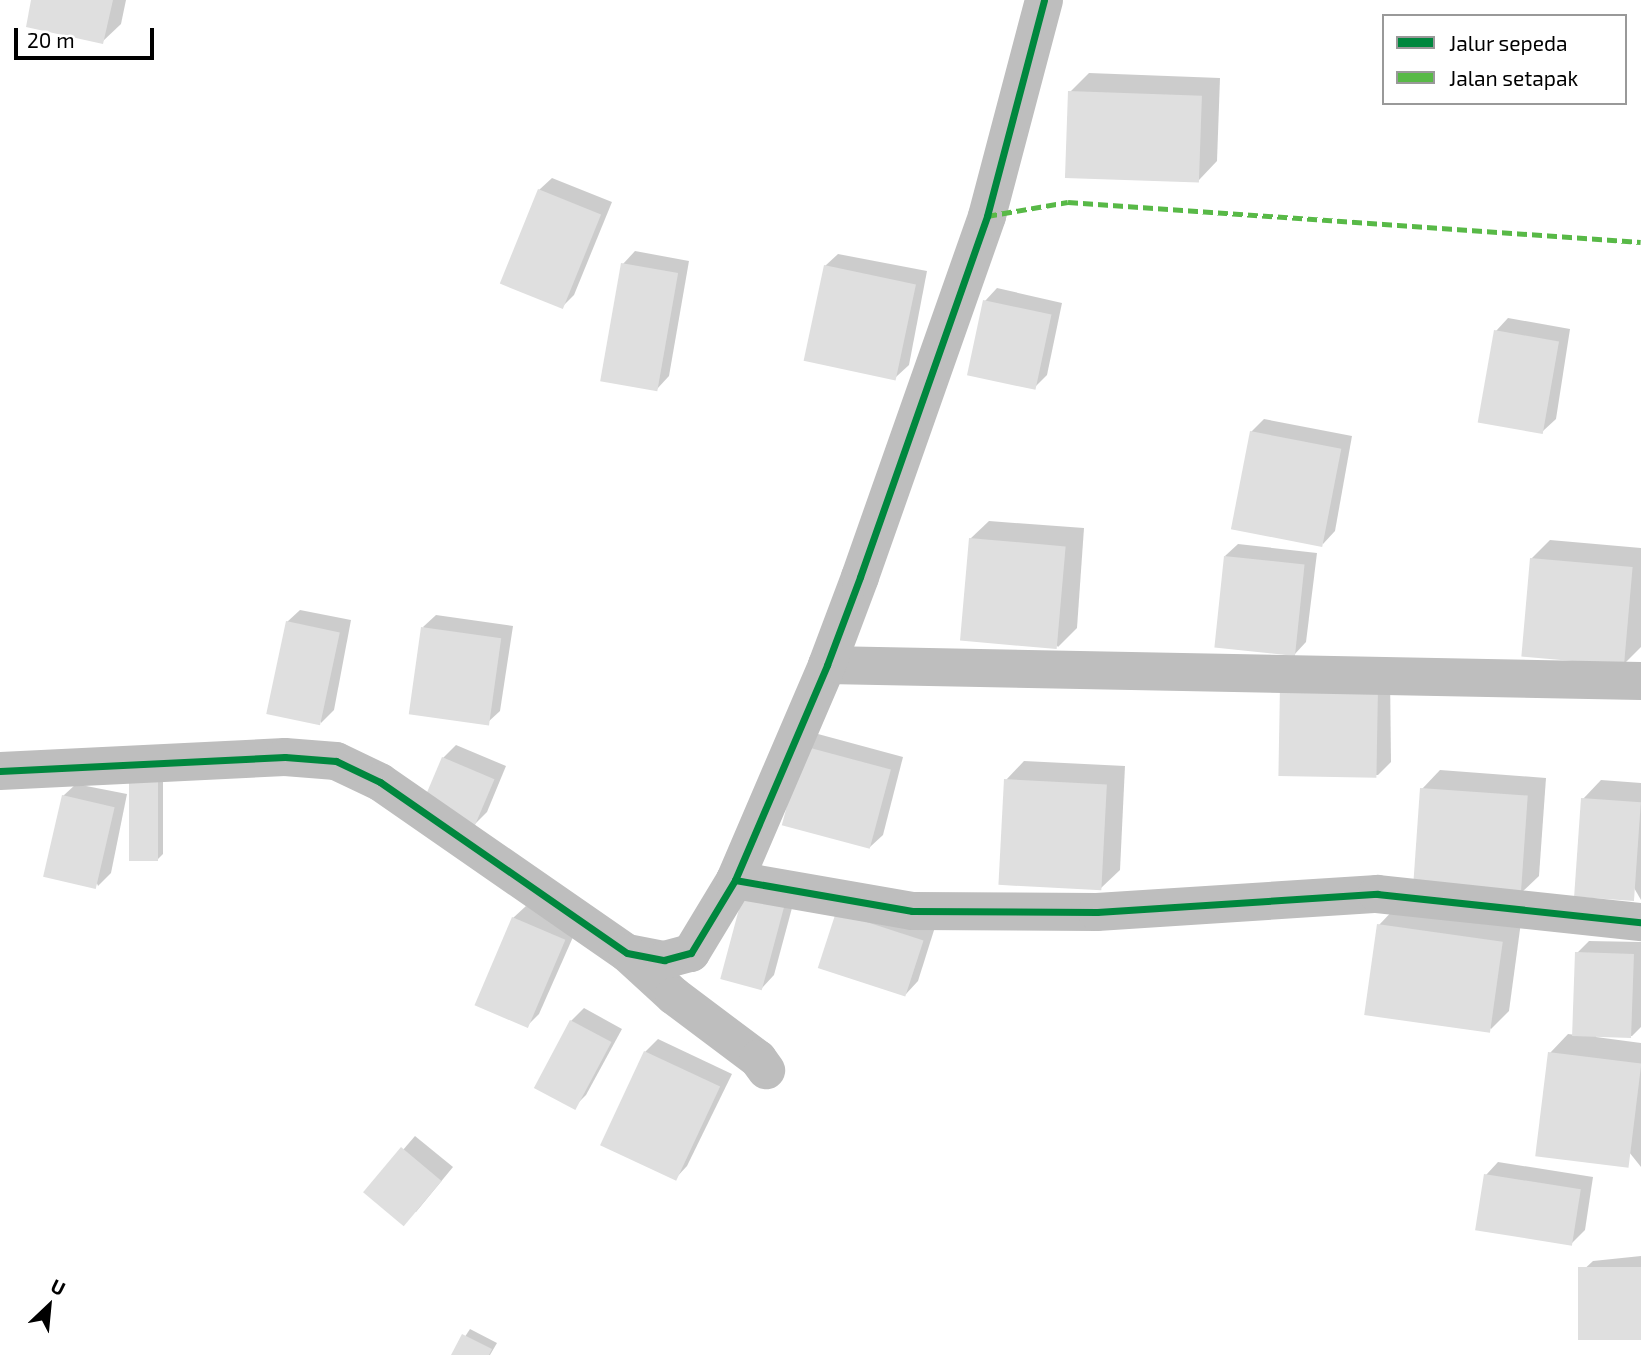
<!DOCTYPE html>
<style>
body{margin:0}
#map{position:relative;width:1641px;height:1355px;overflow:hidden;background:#fff;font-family:"Exo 2",sans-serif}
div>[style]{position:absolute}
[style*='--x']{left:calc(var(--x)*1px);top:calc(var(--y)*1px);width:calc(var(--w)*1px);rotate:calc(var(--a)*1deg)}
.shadow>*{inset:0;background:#0003}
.building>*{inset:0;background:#dfdfdf;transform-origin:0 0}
.minor>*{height:38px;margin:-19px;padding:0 19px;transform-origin:19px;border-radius:19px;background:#bebebe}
.quiet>*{height:5px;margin-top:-2.5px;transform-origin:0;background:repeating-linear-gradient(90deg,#58b947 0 10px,transparent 0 15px)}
.cycleway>*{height:7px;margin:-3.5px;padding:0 3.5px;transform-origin:3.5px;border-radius:3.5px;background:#00873e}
span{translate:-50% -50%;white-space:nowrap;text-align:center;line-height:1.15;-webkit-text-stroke:6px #fff;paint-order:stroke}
.legend{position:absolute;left:1382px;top:14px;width:245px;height:91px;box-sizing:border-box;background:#fff;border:2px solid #999;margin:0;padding:9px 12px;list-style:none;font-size:21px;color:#000}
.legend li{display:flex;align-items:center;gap:14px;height:35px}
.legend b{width:35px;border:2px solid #999}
.north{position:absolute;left:14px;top:1271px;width:70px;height:70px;-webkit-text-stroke:5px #fff;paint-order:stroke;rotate:26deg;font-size:19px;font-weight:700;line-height:28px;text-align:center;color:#000}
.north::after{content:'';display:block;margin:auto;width:24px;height:32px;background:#000;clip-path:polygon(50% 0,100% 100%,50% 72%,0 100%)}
.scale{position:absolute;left:14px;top:28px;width:140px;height:32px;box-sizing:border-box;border:4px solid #000;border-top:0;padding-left:9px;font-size:21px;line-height:24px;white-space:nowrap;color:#000;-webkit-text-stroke:5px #fff;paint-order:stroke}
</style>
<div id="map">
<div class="shadow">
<div style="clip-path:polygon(33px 0,126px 0,121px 24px,102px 42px)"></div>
<div style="clip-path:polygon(1089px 73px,1220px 78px,1217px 161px,1199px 180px,1070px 92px)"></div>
<div style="clip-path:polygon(552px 178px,612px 202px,574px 295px,562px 307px,539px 190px)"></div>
<div style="clip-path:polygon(635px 251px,689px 261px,669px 376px,657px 389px,623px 264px)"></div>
<div style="clip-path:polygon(838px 254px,927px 271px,909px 365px,896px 377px,825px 266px)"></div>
<div style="clip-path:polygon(997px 288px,1062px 303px,1047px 375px,1034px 388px,985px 301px)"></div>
<div style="clip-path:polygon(1508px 318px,1570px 329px,1556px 419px,1543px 431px,1496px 331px)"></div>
<div style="clip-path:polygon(1264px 419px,1352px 436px,1335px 531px,1323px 544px,1251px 432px)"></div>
<div style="clip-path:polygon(989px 521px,1084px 528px,1077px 628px,1058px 647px,970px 539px)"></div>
<div style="clip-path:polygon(1550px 540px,1641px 548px,1641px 647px,1624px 664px,1531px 559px)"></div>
<div style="clip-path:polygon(1238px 544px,1317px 553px,1306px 642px,1294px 655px,1225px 556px)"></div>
<div style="clip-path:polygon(300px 610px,351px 620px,334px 710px,321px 723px,287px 622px)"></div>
<div style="clip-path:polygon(436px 615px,513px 626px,500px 711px,487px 723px,423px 627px)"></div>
<div style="clip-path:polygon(1390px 674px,1391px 762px,1378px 775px,1282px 775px)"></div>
<div style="clip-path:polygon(818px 734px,903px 757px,883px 835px,870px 847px,805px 747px)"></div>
<div style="clip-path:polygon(456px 745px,506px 766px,487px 812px,475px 824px,443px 758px)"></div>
<div style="clip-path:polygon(1024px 761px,1125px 766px,1120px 870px,1101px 888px,1006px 780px)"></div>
<div style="clip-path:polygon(1440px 770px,1546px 778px,1539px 876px,1520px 894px,1422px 789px)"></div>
<div style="clip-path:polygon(137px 776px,163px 776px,163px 854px,157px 860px)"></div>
<div style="clip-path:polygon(1601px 780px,1641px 783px,1641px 900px,1583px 799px)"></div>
<div style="clip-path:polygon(76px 784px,127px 794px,111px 873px,98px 886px,63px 796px)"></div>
<div style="clip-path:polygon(796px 893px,774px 975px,762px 988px,723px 977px)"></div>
<div style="clip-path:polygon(526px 906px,577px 928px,539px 1014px,526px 1027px,513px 918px)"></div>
<div style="clip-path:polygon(1397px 906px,1521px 922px,1509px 1011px,1491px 1029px,1379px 925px)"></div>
<div style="clip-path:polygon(837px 913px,935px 927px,918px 981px,906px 994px)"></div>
<div style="clip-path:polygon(1589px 941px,1641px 942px,1641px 1027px,1632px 1036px,1596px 1035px,1596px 1037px,1641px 1043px,1641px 1167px,1550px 1053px,1568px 1034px,1576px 1035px,1577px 953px)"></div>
<div style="clip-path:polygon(584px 1008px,622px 1029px,586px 1095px,574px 1107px,571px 1021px)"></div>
<div style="clip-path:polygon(658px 1039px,732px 1074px,687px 1166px,675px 1179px,645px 1052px)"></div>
<div style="clip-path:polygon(415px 1136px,453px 1167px,416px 1212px,366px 1193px)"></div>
<div style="clip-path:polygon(1498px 1162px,1593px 1177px,1585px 1230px,1572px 1243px,1486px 1175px)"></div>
<div style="clip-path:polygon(1641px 1256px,1641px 1338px,1580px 1273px,1593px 1261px)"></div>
<div style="clip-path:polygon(470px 1329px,497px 1343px,490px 1355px,453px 1355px)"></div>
</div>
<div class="building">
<div style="clip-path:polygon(31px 0,113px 0,103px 44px,26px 27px)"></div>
<div style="left:1068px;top:91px;width:134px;height:87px;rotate:2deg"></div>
<div style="left:538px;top:189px;width:68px;height:102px;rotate:22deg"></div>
<div style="left:621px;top:263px;width:58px;height:120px;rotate:10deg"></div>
<div style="left:824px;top:265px;width:94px;height:98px;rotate:12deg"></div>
<div style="left:983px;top:300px;width:70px;height:77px;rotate:12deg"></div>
<div style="left:1494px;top:330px;width:66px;height:94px;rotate:10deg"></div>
<div style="left:1250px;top:431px;width:93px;height:100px;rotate:11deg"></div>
<div style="left:969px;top:538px;width:97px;height:103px;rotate:5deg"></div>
<div style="left:1224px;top:556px;width:81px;height:92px;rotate:6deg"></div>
<div style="left:1530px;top:558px;width:103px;height:99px;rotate:5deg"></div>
<div style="left:286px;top:621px;width:55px;height:95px;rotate:12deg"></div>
<div style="left:421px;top:627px;width:81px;height:88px;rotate:8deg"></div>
<div style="left:1280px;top:685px;width:98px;height:91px;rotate:1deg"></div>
<div style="left:803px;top:746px;width:91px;height:82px;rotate:15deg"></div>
<div style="left:442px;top:757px;width:57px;height:51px;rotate:23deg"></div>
<div style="left:1004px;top:779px;width:103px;height:106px;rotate:3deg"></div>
<div style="left:129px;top:781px;width:29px;height:80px"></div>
<div style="left:1420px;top:788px;width:108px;height:100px;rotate:4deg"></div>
<div style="left:62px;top:795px;width:54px;height:84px;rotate:13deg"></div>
<div style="left:1581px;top:798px;width:60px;height:99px;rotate:4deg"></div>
<div style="left:743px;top:894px;width:43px;height:88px;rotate:15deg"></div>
<div style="left:836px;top:912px;width:92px;height:59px;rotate:18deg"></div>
<div style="left:512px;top:917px;width:58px;height:96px;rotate:23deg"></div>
<div style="left:1377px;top:924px;width:127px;height:92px;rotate:8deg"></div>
<div style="left:1575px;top:952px;width:59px;height:84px;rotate:2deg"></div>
<div style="left:570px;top:1020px;width:47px;height:77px;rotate:28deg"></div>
<div style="left:644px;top:1051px;width:84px;height:104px;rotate:25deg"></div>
<div style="left:1548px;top:1052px;width:94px;height:105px;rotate:7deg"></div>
<div style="left:401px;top:1147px;width:53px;height:59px;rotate:40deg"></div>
<div style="left:1484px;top:1174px;width:98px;height:57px;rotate:9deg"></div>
<div style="left:1641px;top:1267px;width:73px;height:63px;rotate:90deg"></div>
<div style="clip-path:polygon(462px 1334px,492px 1349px,489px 1355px,451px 1355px)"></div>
</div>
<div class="minor">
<div style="--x:827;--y:665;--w:814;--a:1.13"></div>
<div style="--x:0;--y:771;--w:285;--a:-2.8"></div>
<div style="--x:285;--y:757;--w:51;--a:4.5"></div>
<div style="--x:336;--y:761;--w:49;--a:25.5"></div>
<div style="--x:380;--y:782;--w:300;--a:34.7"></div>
<div style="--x:627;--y:953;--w:38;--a:11"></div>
<div style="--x:664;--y:960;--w:28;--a:-15"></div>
<div style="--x:691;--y:953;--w:85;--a:-58.9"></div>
<div style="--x:735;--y:880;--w:234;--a:-66.8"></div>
<div style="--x:827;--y:665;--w:94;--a:-69.4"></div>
<div style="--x:860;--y:577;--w:383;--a:-70.6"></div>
<div style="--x:987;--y:216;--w:223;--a:-75.2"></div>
<div style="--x:735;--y:880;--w:180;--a:9.9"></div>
<div style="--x:912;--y:911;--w:185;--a:0.3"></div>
<div style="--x:1097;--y:912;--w:281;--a:-3.7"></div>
<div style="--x:1377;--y:894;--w:265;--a:6.1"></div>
<div style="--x:627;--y:953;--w:64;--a:42.5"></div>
<div style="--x:674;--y:996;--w:105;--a:36.9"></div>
<div style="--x:758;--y:1059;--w:14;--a:54"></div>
</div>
<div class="quiet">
<div style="--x:987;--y:216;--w:82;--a:-9.8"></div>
<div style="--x:1068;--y:202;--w:574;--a:3.99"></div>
</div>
<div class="cycleway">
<div style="--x:0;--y:771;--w:285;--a:-2.8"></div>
<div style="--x:285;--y:757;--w:51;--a:4.5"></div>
<div style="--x:336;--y:761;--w:49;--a:25.5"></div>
<div style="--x:380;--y:782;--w:300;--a:34.7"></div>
<div style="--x:627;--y:953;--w:38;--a:11"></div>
<div style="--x:664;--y:960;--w:28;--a:-15"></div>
<div style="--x:691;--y:953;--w:85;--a:-58.9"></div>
<div style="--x:735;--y:880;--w:234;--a:-66.8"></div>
<div style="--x:827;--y:665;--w:94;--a:-69.4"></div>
<div style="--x:860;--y:577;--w:383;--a:-70.6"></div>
<div style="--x:987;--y:216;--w:223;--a:-75.2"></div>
<div style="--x:735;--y:880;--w:180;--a:9.9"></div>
<div style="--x:912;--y:911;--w:185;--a:0.3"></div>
<div style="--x:1097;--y:912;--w:281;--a:-3.7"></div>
<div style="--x:1377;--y:894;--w:265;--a:6.1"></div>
</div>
<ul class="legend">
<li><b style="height:9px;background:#00873e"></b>Jalur sepeda</li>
<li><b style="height:9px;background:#58b947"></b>Jalan setapak</li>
</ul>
<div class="north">U</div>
<div class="scale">20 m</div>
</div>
